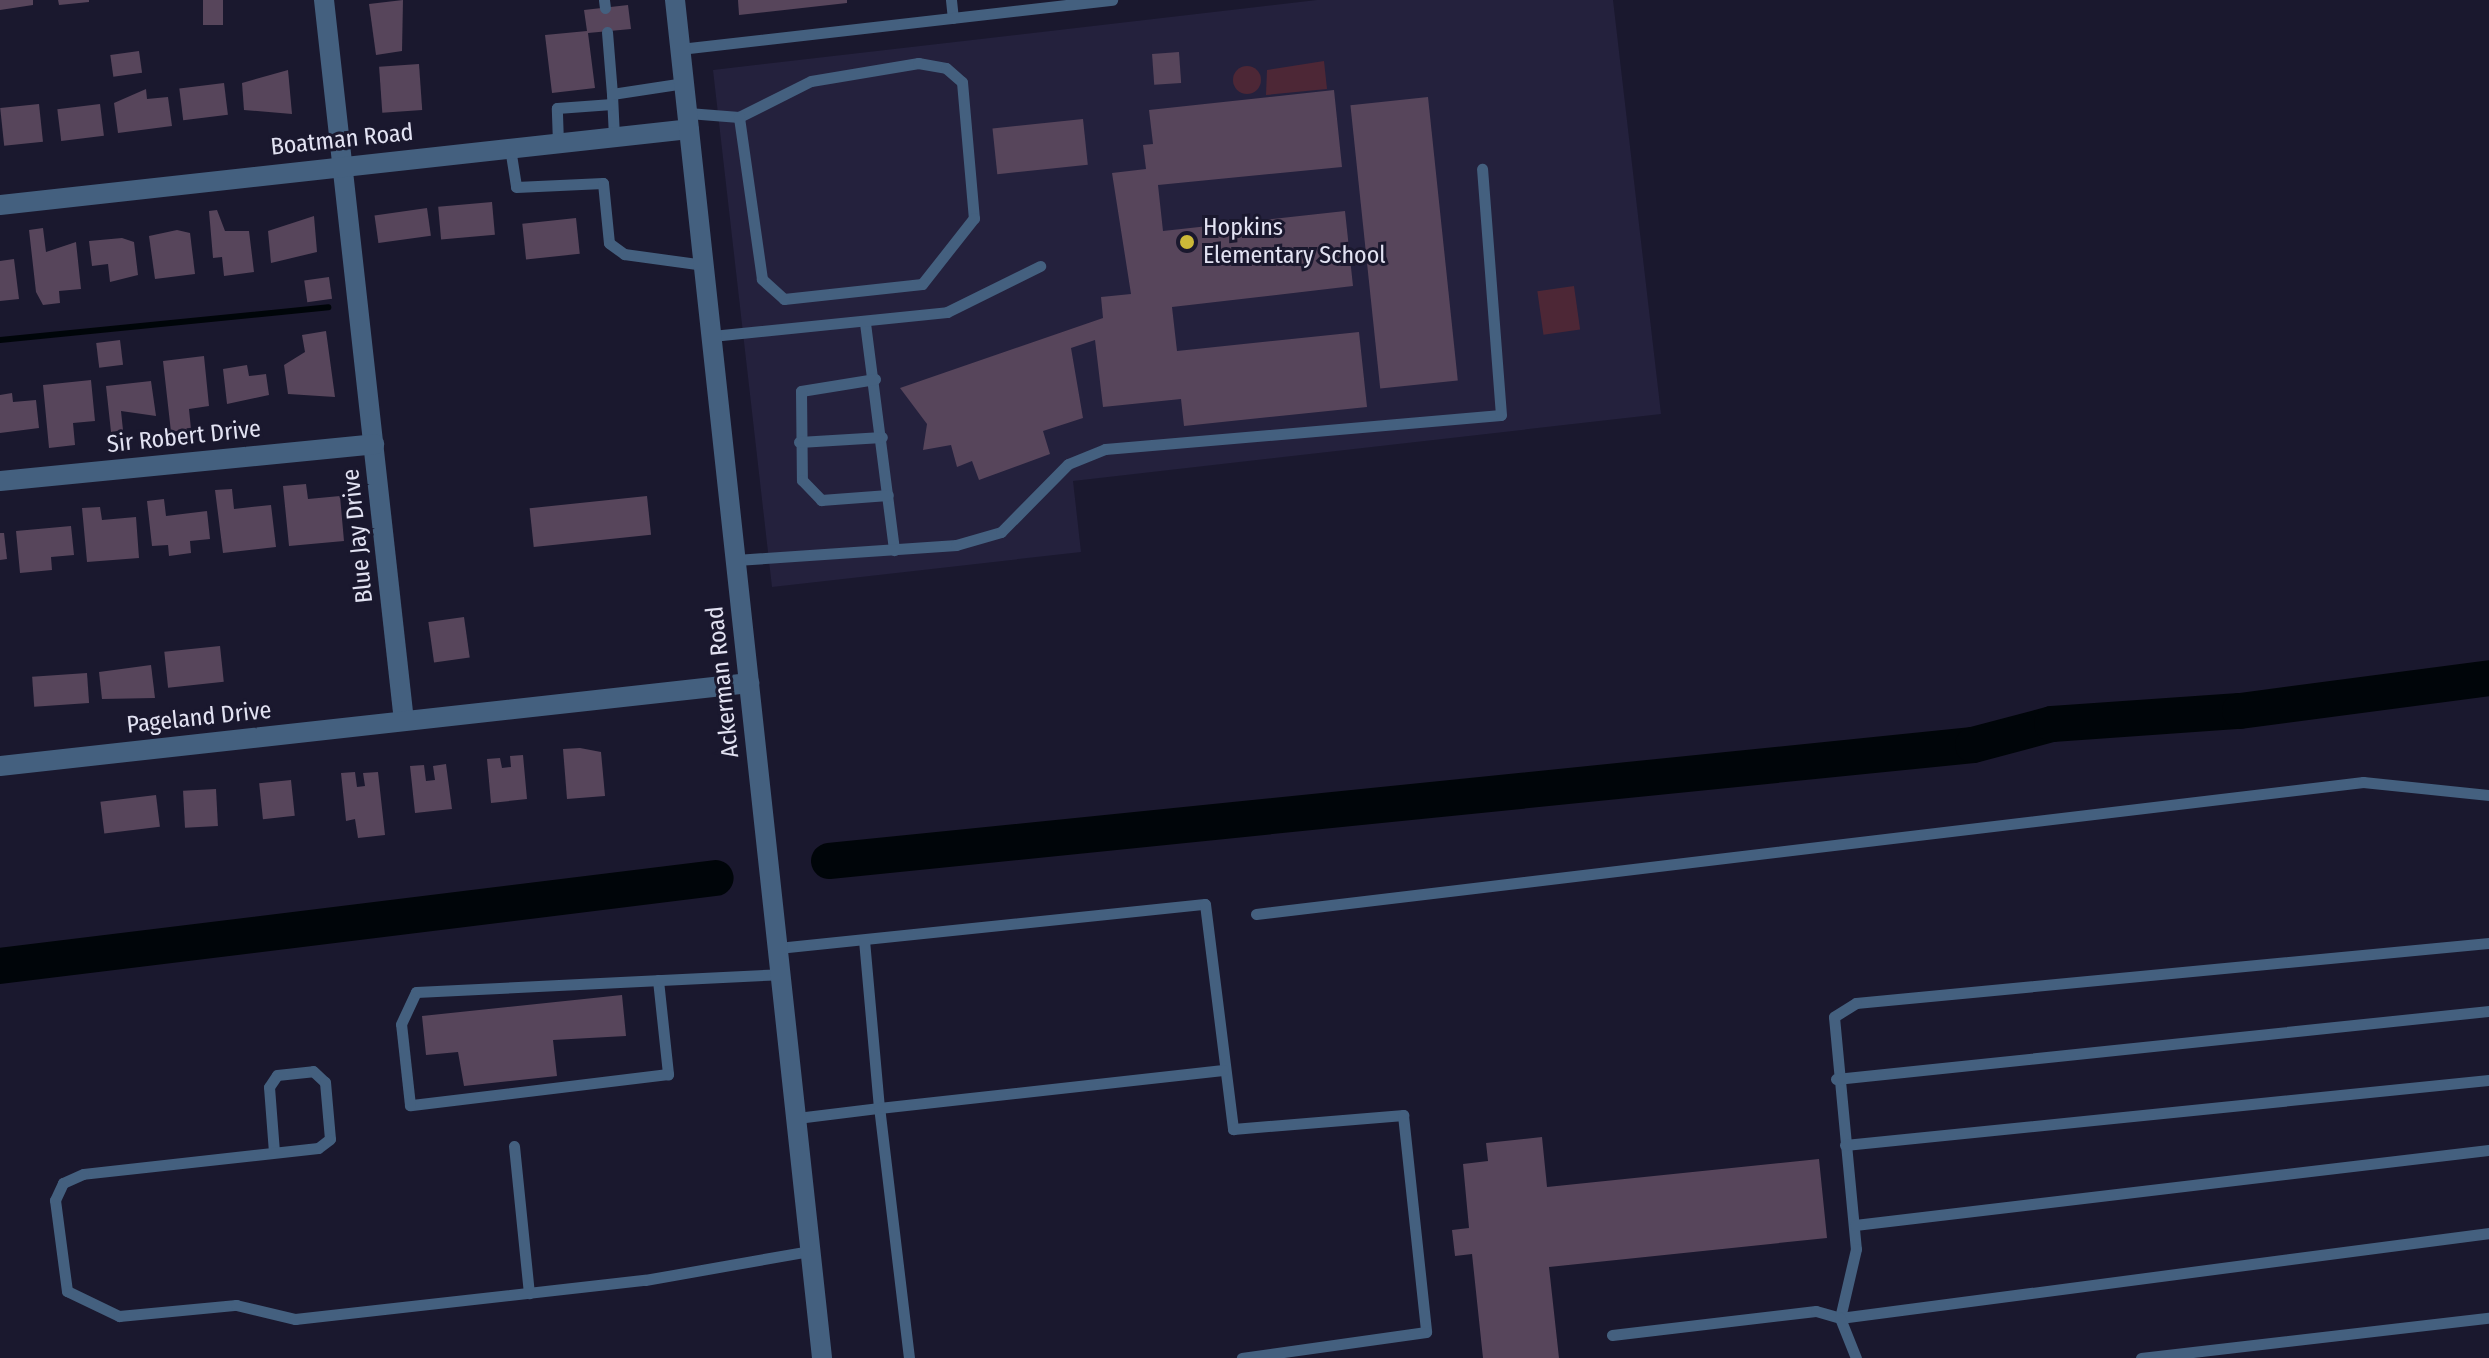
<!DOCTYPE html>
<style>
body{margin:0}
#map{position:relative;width:2489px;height:1358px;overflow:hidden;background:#1a182e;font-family:"Fira Sans Condensed",sans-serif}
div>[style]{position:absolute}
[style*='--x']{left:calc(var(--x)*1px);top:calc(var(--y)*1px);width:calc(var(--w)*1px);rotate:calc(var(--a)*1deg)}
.built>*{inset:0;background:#24213d}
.green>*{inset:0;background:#4d2736;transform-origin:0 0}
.round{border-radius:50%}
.stream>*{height:6px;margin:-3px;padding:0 3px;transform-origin:3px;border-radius:3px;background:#000509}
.river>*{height:36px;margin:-18px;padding:0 18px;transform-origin:18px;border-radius:18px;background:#000509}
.building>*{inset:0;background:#57455b;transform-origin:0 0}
.service>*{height:11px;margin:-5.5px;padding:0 5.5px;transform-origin:5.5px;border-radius:5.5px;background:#44607f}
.minor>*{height:20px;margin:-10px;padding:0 10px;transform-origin:10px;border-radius:10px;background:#44607f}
.tertiary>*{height:20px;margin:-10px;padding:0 10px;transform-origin:10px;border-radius:10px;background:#44607f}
.dots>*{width:22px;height:22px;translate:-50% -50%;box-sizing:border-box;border:4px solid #1a182e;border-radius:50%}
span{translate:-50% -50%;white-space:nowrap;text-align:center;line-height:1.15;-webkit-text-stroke:6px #1a182e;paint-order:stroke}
.street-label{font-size:24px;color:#e2e2f2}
.poi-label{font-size:24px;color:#e2e2f2}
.left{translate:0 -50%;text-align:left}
</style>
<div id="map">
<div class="built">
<div style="clip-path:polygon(1317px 0,1613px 0,1661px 414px,1073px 481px,1081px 552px,772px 587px,713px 70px)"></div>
</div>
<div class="green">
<div style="clip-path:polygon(1324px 61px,1327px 89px,1266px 95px,1267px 70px)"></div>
<div class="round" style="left:1233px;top:66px;width:28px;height:28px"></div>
<div style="left:1574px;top:286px;width:44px;height:37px;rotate:82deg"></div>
</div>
<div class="stream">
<div style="--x:0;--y:340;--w:330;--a:-5.7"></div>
</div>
<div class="river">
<div style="--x:829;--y:861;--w:1150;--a:-5.79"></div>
<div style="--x:1973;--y:745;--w:82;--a:-14.9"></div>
<div style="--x:2052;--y:724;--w:188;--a:-4"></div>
<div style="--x:2240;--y:711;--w:251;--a:-7.5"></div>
<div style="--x:0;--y:966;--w:721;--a:-7.01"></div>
</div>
<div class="building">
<div style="clip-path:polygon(0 0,33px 0,33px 5px,0 10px)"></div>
<div style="clip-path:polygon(58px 0,89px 0,89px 2px,59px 5px)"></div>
<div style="left:203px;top:0;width:20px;height:25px"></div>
<div style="clip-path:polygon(403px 0,402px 51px,376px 55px,369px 4px)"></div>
<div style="clip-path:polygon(738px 0,847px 0,847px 3px,739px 15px)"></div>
<div style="clip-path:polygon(628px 5px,631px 29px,588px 33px,595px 88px,552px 93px,545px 35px,587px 31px,584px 10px)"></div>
<div style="left:139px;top:51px;width:22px;height:29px;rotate:82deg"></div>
<div style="left:1179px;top:52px;width:31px;height:27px;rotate:86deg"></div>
<div style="left:419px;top:64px;width:46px;height:40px;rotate:86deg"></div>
<div style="clip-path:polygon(288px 70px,292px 114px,244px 110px,242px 83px)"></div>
<div style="left:224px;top:83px;width:32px;height:45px;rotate:83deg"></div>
<div style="clip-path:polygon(146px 89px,147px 99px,168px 97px,172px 126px,118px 133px,114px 103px)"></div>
<div style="clip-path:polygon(1334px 90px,1342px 167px,1158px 185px,1163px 231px,1345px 211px,1353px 286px,1172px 307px,1177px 351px,1359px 332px,1367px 407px,1184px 426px,1181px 399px,1103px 407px,1095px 340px,1071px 348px,1083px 418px,1043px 431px,1050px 454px,979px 480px,972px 461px,957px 467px,951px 445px,923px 450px,927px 424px,900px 388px,1103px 318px,1101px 297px,1131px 294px,1112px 173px,1146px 169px,1143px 145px,1153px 144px,1149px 110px)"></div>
<div style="left:1428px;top:97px;width:285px;height:78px;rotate:84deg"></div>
<div style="left:39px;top:104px;width:38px;height:39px;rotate:84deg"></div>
<div style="left:100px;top:104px;width:32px;height:43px;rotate:83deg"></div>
<div style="left:1083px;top:119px;width:46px;height:91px;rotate:84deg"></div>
<div style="left:492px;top:202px;width:33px;height:54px;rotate:85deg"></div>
<div style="left:427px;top:208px;width:28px;height:53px;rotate:82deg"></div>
<div style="clip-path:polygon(217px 210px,225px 231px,249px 231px,254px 272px,224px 276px,222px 257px,213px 258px,209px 211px)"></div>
<div style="clip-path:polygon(314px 216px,317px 252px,271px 263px,268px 231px)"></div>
<div style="left:576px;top:218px;width:36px;height:54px;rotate:84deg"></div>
<div style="clip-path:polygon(43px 228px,46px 252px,76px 242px,81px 289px,59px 291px,60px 303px,43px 305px,36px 292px,29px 230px)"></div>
<div style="clip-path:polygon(177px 230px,190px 233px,195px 274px,155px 279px,149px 236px)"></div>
<div style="clip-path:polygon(122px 238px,134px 242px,138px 275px,110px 282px,108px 264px,92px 266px,89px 241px)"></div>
<div style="clip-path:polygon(14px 259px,19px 299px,0 301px,0 261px)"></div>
<div style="left:329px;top:277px;width:22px;height:25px;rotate:82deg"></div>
<div style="clip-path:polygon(326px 331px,335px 397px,288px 394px,284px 365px,305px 352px,302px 335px)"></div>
<div style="left:120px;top:340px;width:25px;height:24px;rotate:83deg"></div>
<div style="clip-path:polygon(204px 356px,209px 406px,189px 409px,191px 429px,171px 432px,163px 361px)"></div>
<div style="clip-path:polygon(247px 365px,249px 376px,266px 374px,269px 395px,227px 404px,223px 369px)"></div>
<div style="clip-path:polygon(91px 380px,95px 421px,73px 423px,75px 445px,49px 448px,43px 385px)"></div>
<div style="clip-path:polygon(151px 381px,156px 416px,121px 411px,123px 430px,111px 432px,106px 386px)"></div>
<div style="clip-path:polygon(12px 393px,13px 402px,36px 400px,39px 428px,0 433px,0 395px)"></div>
<div style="clip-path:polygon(306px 484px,308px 499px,340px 496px,344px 541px,289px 546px,283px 486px)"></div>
<div style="clip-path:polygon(232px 489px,234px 509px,271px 505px,276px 547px,223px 553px,215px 490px)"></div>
<div style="left:647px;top:496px;width:39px;height:118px;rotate:84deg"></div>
<div style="clip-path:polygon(164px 499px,166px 516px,207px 511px,210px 539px,190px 541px,191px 553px,169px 556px,168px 545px,152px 546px,147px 501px)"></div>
<div style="clip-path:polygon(100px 507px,102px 520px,136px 517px,139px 558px,87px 562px,82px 508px)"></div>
<div style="clip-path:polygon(71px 526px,74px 555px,51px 557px,52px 570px,20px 573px,16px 531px)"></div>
<div style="clip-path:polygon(0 533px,4px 533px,7px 559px,0 560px)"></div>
<div style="left:464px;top:617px;width:41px;height:36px;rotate:82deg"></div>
<div style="left:220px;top:646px;width:36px;height:56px;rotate:84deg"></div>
<div style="clip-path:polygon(151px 665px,155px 698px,102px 699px,99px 672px)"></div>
<div style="left:87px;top:673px;width:30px;height:55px;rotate:86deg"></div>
<div style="clip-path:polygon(580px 748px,601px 752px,605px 796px,567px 799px,563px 749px)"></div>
<div style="clip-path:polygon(523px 755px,527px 799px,491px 803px,487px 759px,500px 758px,502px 768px,511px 767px,510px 756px)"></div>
<div style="clip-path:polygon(446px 764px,452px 809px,415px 813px,410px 766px,424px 765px,426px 781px,435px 780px,433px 766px)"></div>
<div style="clip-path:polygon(355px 772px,357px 787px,365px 786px,363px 773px,378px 772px,385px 835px,358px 838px,355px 819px,346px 821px,341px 773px)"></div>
<div style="left:291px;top:780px;width:36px;height:32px;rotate:84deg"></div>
<div style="left:216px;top:789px;width:37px;height:33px;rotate:87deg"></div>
<div style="left:156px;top:795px;width:32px;height:56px;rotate:83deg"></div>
<div style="clip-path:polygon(622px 995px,626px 1036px,553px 1040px,557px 1076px,464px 1086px,458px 1052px,426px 1055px,422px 1016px)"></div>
<div style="clip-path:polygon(1542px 1137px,1547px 1187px,1819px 1159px,1827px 1238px,1549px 1267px,1559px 1358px,1483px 1358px,1472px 1254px,1455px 1256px,1452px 1230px,1469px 1228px,1463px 1164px,1488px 1161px,1486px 1143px)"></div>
</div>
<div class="service">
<div style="--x:604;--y:0;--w:8;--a:83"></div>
<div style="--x:951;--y:0;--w:18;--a:84"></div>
<div style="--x:607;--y:32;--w:62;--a:85.4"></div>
<div style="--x:680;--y:49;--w:435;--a:-6.5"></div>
<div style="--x:688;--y:113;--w:51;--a:4.5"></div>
<div style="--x:739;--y:117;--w:80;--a:-26.6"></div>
<div style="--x:811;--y:81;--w:109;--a:-9.5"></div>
<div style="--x:918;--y:63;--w:28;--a:10"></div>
<div style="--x:946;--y:68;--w:21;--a:41"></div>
<div style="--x:962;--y:82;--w:137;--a:85"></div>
<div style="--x:974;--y:218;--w:84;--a:128.2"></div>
<div style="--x:922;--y:284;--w:139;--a:173.8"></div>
<div style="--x:784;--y:299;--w:30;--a:-138"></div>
<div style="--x:762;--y:279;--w:164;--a:-98.1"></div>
<div style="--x:614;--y:137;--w:43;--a:-92.7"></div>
<div style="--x:612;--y:94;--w:73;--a:-8.7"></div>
<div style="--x:558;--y:143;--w:35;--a:-92"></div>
<div style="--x:557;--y:108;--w:55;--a:-4.2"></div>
<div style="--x:510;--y:148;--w:39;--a:81"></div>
<div style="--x:516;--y:187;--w:87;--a:-2.6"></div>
<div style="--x:603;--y:183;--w:60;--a:84.3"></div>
<div style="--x:609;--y:243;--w:19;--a:36"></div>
<div style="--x:624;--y:254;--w:81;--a:7.8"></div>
<div style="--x:865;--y:323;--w:229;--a:82.7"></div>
<div style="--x:712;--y:336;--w:236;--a:-5.8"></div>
<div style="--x:947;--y:312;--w:104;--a:-26.3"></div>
<div style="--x:875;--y:379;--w:75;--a:170.8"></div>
<div style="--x:801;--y:391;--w:89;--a:89.4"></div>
<div style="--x:802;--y:480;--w:28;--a:46"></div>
<div style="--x:821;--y:500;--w:67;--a:-4.3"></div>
<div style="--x:799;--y:442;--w:83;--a:-3.4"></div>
<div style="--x:736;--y:560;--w:221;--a:-3.9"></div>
<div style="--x:956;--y:545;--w:47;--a:-16.1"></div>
<div style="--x:1001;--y:532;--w:95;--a:-45.4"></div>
<div style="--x:1068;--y:464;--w:40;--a:-22"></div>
<div style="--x:1105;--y:449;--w:397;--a:-4.9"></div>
<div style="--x:1501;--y:415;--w:247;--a:-94.4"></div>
<div style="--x:1256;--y:914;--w:1115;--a:-6.8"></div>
<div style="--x:2363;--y:782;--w:127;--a:5.9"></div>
<div style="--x:2489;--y:943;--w:636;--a:174.59"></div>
<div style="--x:1856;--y:1003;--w:26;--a:148"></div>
<div style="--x:1834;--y:1017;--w:233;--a:84.6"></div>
<div style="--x:1856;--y:1249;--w:71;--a:103.1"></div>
<div style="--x:1840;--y:1318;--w:655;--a:-7.46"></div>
<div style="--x:778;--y:948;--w:429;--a:-5.9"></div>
<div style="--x:1205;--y:904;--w:227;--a:82.9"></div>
<div style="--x:1233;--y:1129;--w:171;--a:-4.7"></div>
<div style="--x:1403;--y:1115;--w:218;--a:83.9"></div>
<div style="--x:1426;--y:1332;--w:186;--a:172"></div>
<div style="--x:658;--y:980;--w:95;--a:83.9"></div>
<div style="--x:668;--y:1074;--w:260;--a:173.1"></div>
<div style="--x:410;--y:1105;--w:81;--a:-96.3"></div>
<div style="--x:401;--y:1024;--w:35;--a:-65"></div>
<div style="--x:416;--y:992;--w:365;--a:-2.8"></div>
<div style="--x:1836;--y:1079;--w:657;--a:-5.95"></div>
<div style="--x:797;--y:1118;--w:83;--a:-7"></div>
<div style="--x:879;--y:1108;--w:168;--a:-95.1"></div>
<div style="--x:1845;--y:1145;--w:647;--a:-5.76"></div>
<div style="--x:514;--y:1146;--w:148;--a:84.2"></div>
<div style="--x:274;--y:1152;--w:65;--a:-94.4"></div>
<div style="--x:269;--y:1087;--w:14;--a:-56"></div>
<div style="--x:277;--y:1075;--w:36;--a:-6"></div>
<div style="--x:313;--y:1071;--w:16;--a:43"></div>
<div style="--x:325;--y:1082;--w:57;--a:85"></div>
<div style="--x:330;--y:1139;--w:15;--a:143"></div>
<div style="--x:318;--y:1148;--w:236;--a:173.7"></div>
<div style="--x:83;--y:1174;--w:22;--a:156"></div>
<div style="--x:63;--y:1183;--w:19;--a:115"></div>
<div style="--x:55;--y:1200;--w:92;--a:82.5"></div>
<div style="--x:67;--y:1291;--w:58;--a:25.7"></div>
<div style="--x:119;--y:1316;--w:118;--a:-5.4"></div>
<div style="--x:236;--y:1305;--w:61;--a:13.3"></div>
<div style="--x:295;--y:1319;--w:352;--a:-6.4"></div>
<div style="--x:645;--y:1280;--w:168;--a:-10"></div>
<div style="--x:1855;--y:1225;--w:638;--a:-6.75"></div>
<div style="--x:1612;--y:1335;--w:205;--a:-6.7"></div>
<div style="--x:1816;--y:1311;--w:25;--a:16"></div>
<div style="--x:1840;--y:1318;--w:43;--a:68.2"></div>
<div style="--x:909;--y:1358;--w:252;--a:-96.8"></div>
<div style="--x:879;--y:1108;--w:346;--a:-6.3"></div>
<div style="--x:2141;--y:1358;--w:350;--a:-6.6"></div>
</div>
<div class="minor">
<div style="--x:324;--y:0;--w:725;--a:83.67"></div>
<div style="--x:0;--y:205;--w:693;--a:-6.29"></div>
<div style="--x:0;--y:481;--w:376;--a:-5.6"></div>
<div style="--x:0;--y:766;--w:754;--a:-6.32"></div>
</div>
<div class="tertiary">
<div style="--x:675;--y:0;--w:1366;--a:83.82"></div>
</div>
<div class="dots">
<div style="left:1187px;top:242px;background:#ccb938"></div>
</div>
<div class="street-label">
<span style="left:342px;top:140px;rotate:-6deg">Boatman Road</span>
<span style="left:184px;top:437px;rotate:-6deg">Sir Robert Drive</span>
<span style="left:358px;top:536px;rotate:-96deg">Blue Jay Drive</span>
<span style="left:723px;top:682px;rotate:-96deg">Ackerman Road</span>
<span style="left:199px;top:718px;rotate:-6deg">Pageland Drive</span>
</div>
<div class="poi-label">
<span class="left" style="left:1203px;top:242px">Hopkins<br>Elementary School</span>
</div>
</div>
